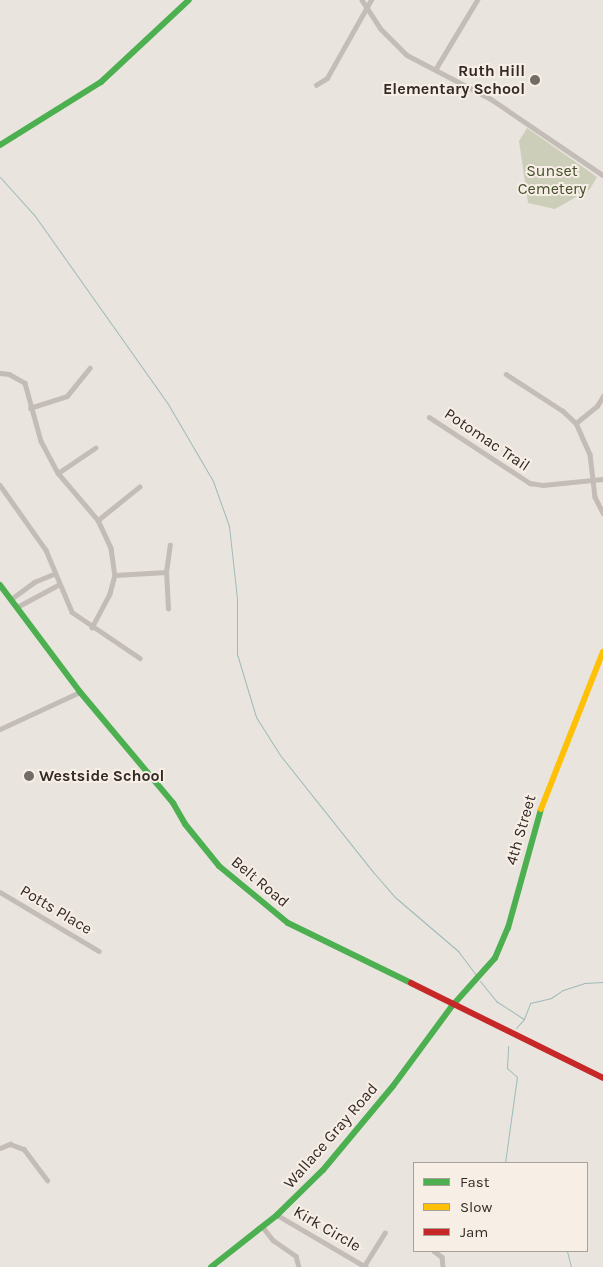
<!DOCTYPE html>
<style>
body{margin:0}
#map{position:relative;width:603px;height:1267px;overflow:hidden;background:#eae4de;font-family:Karla,sans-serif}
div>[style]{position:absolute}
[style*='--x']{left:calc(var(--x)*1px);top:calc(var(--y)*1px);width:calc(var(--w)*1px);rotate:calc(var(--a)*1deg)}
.green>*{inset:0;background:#ccceb9}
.stream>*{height:1px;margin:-0.5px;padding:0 0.5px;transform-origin:0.5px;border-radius:0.5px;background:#9cbbb9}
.street>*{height:4.5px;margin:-2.25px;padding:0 2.25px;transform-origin:2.25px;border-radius:2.25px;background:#c3bcb7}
.fast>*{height:6px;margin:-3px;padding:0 3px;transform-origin:3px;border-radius:3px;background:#4caf50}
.slow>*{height:6px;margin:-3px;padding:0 3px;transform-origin:3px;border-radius:3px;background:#ffc107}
.jam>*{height:6px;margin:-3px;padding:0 3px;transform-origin:3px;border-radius:3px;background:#c62828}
.dots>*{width:14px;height:14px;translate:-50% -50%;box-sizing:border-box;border:2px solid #f7eee5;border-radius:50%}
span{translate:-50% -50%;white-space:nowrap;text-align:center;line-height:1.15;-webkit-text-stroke:4px #f7eee5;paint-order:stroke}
.poi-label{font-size:16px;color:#332a26;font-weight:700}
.right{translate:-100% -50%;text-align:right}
.left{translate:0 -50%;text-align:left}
.park-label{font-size:16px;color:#444f2c}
.street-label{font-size:16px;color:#332a26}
.legend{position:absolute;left:413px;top:1162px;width:175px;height:90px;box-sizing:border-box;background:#f7eee5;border:1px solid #a9a099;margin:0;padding:6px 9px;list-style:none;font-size:15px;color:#332a26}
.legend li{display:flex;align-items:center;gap:10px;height:25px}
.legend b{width:25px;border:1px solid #a9a099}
</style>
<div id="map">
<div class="green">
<div style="clip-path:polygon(527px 128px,597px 177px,590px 189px,555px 209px,528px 203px,519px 141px)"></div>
</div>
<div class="stream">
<div style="--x:0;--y:177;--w:52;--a:48.1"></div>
<div style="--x:35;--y:216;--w:230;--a:54.7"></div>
<div style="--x:168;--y:404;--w:89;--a:59.7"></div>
<div style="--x:213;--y:481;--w:48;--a:70.4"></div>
<div style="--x:229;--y:526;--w:73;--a:83.7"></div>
<div style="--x:237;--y:599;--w:55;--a:90"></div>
<div style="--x:237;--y:654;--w:66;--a:73.2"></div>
<div style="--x:256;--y:717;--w:45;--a:57.7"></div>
<div style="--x:280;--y:755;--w:151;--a:51.5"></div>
<div style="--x:374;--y:873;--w:33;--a:49"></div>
<div style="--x:396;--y:898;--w:82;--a:40.5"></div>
<div style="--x:458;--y:951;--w:31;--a:53"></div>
<div style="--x:480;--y:981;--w:26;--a:51"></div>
<div style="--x:496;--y:1001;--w:33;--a:33"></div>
<div style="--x:516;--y:1028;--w:12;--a:-48"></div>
<div style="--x:524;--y:1019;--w:17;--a:-69"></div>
<div style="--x:530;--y:1003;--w:22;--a:-13"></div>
<div style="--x:551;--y:998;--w:14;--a:-34"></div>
<div style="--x:563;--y:990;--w:22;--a:-18"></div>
<div style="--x:584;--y:983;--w:19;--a:-3"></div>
<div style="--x:505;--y:1163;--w:87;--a:-82.1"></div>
<div style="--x:517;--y:1077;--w:13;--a:-138"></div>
<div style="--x:507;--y:1068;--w:22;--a:-87"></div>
<div style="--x:567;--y:1251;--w:16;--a:76"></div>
</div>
<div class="street">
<div style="--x:362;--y:0;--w:33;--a:57"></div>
<div style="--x:380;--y:28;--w:38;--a:45"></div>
<div style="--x:407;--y:55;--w:95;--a:27.6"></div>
<div style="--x:491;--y:99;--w:135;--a:34.2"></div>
<div style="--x:435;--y:70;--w:82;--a:-59"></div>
<div style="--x:316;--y:85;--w:13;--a:-32"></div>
<div style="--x:327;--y:78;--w:90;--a:-60.6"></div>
<div style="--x:0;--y:373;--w:9;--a:6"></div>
<div style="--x:9;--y:374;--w:18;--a:29"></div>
<div style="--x:25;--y:383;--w:60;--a:74.6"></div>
<div style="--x:41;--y:441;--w:36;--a:62"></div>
<div style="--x:58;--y:473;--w:62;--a:49.6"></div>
<div style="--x:98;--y:520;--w:31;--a:65"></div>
<div style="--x:111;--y:548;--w:27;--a:82"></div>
<div style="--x:115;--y:575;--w:20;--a:105"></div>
<div style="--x:110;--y:594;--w:38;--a:118"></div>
<div style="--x:506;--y:374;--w:68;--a:33"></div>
<div style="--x:563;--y:411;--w:18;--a:43"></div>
<div style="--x:576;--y:423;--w:34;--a:66"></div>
<div style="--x:590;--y:454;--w:43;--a:83.4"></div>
<div style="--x:595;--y:497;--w:18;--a:63"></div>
<div style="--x:30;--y:408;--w:39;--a:-18"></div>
<div style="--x:67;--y:396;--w:36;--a:-51"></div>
<div style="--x:429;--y:417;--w:121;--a:33.2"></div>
<div style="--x:530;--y:483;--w:13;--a:9"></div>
<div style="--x:543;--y:485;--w:60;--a:-5.7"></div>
<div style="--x:576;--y:423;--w:27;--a:-39"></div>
<div style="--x:597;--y:406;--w:12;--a:-59"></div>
<div style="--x:58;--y:473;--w:45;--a:-34"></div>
<div style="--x:0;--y:485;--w:80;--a:54.7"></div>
<div style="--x:46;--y:550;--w:67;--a:67.2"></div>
<div style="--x:72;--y:612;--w:82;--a:34.1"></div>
<div style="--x:98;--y:520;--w:53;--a:-38.8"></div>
<div style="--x:115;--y:575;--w:51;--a:-3.4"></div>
<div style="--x:11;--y:599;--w:29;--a:-36"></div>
<div style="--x:34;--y:582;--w:22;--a:-22"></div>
<div style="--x:17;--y:607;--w:47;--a:-28.2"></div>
<div style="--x:168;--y:609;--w:37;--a:-93"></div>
<div style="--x:166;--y:572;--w:27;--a:-82"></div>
<div style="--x:0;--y:729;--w:88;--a:-24.8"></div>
<div style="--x:0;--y:892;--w:115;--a:30.8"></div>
<div style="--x:0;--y:1148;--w:11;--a:-22"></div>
<div style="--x:10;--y:1144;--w:15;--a:20"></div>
<div style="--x:24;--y:1149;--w:39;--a:53"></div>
<div style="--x:277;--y:1215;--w:103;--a:30.3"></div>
<div style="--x:262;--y:1226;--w:18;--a:52"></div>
<div style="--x:273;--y:1240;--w:28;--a:35"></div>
<div style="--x:296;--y:1256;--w:11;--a:75"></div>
<div style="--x:434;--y:1251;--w:10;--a:37"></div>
<div style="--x:442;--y:1257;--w:10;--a:84"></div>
<div style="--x:364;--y:1266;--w:39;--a:-58"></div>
</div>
<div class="fast">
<div style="--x:0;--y:145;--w:119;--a:-32"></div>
<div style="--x:101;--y:82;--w:120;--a:-43"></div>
<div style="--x:0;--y:585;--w:134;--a:53.2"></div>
<div style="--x:80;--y:692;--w:145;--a:50"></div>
<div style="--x:173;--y:803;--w:24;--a:60"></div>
<div style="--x:185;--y:824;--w:54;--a:51"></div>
<div style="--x:219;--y:866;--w:89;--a:39.6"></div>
<div style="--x:288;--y:923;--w:137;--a:26"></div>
<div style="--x:211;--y:1267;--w:84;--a:-38.2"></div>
<div style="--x:277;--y:1215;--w:64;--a:-44.4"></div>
<div style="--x:323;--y:1170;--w:109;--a:-50.2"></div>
<div style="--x:393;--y:1086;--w:99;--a:-53.6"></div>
<div style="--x:452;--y:1006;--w:64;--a:-48.1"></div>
<div style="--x:495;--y:958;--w:33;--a:-67"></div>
<div style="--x:508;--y:928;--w:123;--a:-74.5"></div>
</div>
<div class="slow">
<div style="--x:541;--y:809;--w:169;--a:-68.5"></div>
</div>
<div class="jam">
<div style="--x:411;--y:983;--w:214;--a:26.3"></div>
</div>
<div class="dots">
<div style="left:535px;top:80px;background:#736b66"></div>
<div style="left:29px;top:776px;background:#736b66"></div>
</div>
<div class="poi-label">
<span class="right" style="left:525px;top:80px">Ruth Hill<br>Elementary School</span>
<span class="left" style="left:39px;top:776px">Westside School</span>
</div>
<div class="park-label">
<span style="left:552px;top:180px">Sunset<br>Cemetery</span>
</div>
<div class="street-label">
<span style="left:487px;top:440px;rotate:34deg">Potomac Trail</span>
<span style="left:521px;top:830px;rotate:-74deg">4th Street</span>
<span style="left:260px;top:882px;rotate:40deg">Belt Road</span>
<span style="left:56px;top:910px;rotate:31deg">Potts Place</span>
<span style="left:331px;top:1136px;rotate:-49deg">Wallace Gray Road</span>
<span style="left:327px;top:1229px;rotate:30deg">Kirk Circle</span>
</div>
<ul class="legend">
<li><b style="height:6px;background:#4caf50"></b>Fast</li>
<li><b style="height:6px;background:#ffc107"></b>Slow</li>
<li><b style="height:6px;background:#c62828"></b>Jam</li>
</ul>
</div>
